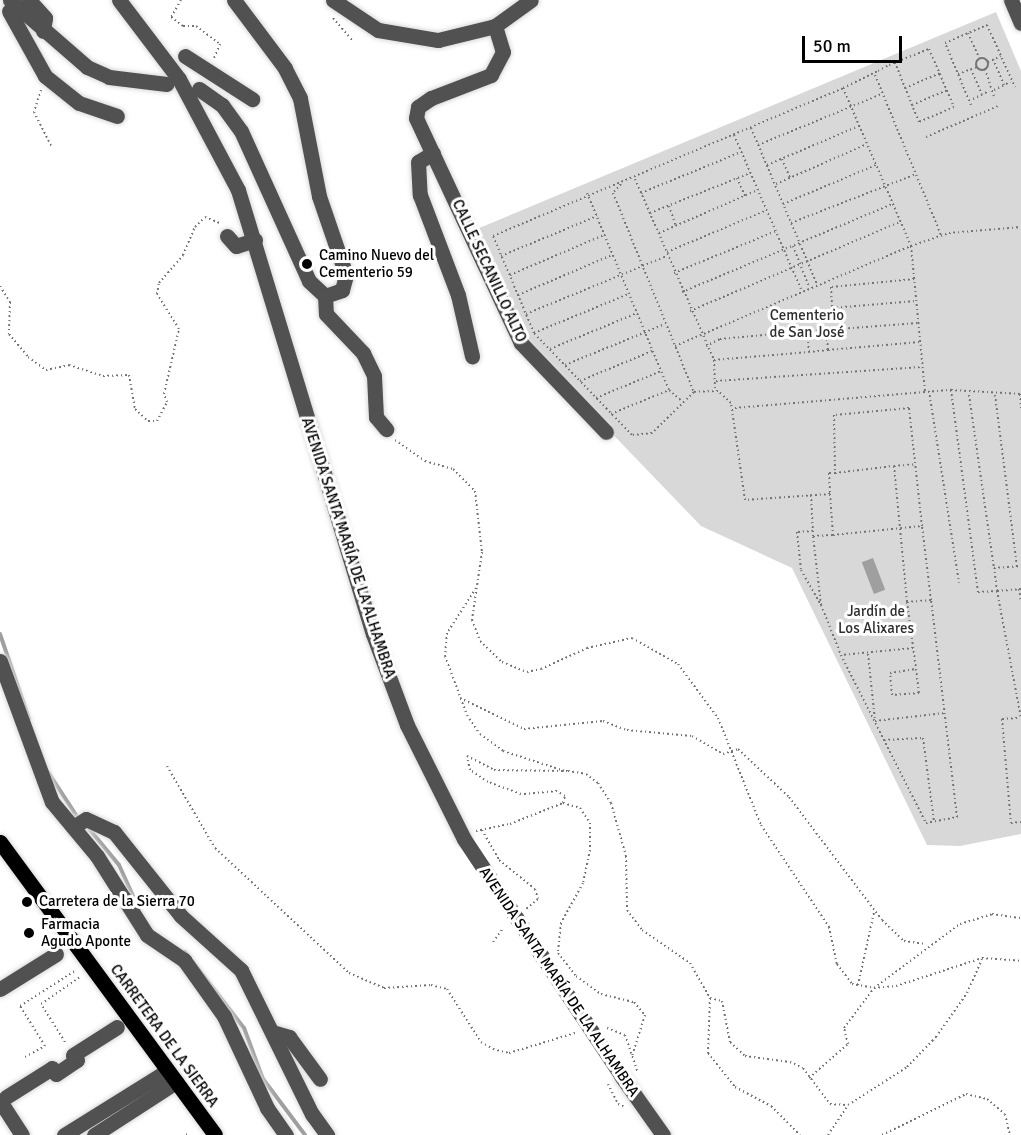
<!DOCTYPE html>
<meta charset="utf-8">
<style>
body{margin:0}
#map{position:relative;width:1021px;height:1135px;overflow:hidden;background:#fff;font-family:Signika,sans-serif}
div>[style]{position:absolute}
[style*='--x']{left:calc(var(--x)*1px);top:calc(var(--y)*1px);width:calc(var(--w)*1px);rotate:calc(var(--a)*1deg)}
.green>*{inset:0;background:#d8d8d8}
.water>*{inset:0;background:#9f9f9f;transform-origin:0 0}
.stream>*{height:4px;margin:-2px;padding:0 2px;transform-origin:2px;border-radius:2px;background:#9f9f9f}
.path>*{height:2px;margin-top:-1px;transform-origin:0;background:repeating-linear-gradient(90deg,#737373 0 1.5px,transparent 0 4.5px)}
.path>.ring{margin:-1px;padding:0;box-sizing:content-box;background:none;border:2px solid #737373;border-radius:50%}
.roads{filter:drop-shadow(0 0 2px #dbdbdb) drop-shadow(0 0 2px #dbdbdb)}
.minor>*{height:15px;margin:-7.5px;padding:0 7.5px;transform-origin:7.5px;border-radius:7.5px;background:#515151}
.major>*{height:15px;margin:-7.5px;padding:0 7.5px;transform-origin:7.5px;border-radius:7.5px;background:#000}
.minor-bridge>*{height:15px;margin:-7.5px;padding:0 7.5px;transform-origin:7.5px;border-radius:7.5px;background:#515151}
.dots>*{width:16px;height:16px;translate:-50% -50%;box-sizing:border-box;border:3px solid #fff;border-radius:50%}
span{translate:-50% -50%;white-space:nowrap;text-align:center;line-height:1.15;-webkit-text-stroke:6px #fff;paint-order:stroke}
.poi-label{font-size:15px;color:#000}
.left{translate:0 -50%;text-align:left}
.street-label{font-size:15px;color:#000}
.park-label{font-size:15px;color:#2f2f2f}
.scale{position:absolute;left:802px;top:36px;width:100px;height:27px;box-sizing:border-box;border:3px solid #000;border-top:0;padding-left:8px;font-size:18px;line-height:21px;white-space:nowrap;color:#000;-webkit-text-stroke:4px #fff;paint-order:stroke}
</style>
<div id="map">
<div class="green">
<div style="clip-path:polygon(996px 12px,1021px 71px,1021px 834px,960px 846px,927px 845px,792px 568px,701px 526px,523px 341px,477px 229px)"></div>
</div>
<div class="water">
<div style="left:873px;top:558px;width:34px;height:12px;rotate:69deg"></div>
</div>
<div class="stream">
<div style="--x:0;--y:634;--w:90;--a:71.2"></div>
<div style="--x:48;--y:772;--w:55;--a:56.9"></div>
<div style="--x:86;--y:825;--w:52;--a:50.5"></div>
<div style="--x:119;--y:865;--w:48;--a:65.6"></div>
<div style="--x:185;--y:952;--w:96;--a:52.2"></div>
<div style="--x:244;--y:1028;--w:54;--a:69.6"></div>
<div style="--x:263;--y:1079;--w:70;--a:53.1"></div>
</div>
<div class="path">
<div style="--x:181;--y:0;--w:20;--a:120"></div>
<div style="--x:171;--y:17;--w:15;--a:37"></div>
<div style="--x:183;--y:26;--w:13;--a:0"></div>
<div style="--x:196;--y:26;--w:30;--a:37"></div>
<div style="--x:220;--y:44;--w:15;--a:113"></div>
<div style="--x:333;--y:18;--w:30;--a:49"></div>
<div style="--x:968;--y:33;--w:27;--a:66"></div>
<div class="ring" style="left:976px;top:58px;width:10px;height:10px"></div>
<div style="--x:993;--y:59;--w:28;--a:67"></div>
<div style="--x:988;--y:62;--w:14;--a:-25"></div>
<div style="--x:971;--y:69;--w:28;--a:67"></div>
<div style="--x:985;--y:69;--w:29;--a:72"></div>
<div style="--x:958;--y:74;--w:20;--a:-20"></div>
<div style="--x:875;--y:75;--w:173;--a:67.6"></div>
<div style="--x:843;--y:88;--w:172;--a:66.7"></div>
<div style="--x:911;--y:246;--w:147;--a:84.5"></div>
<div style="--x:905;--y:88;--w:38;--a:-23"></div>
<div style="--x:41;--y:90;--w:23;--a:108"></div>
<div style="--x:34;--y:112;--w:38;--a:63"></div>
<div style="--x:994;--y:90;--w:18;--a:-27"></div>
<div style="--x:973;--y:99;--w:18;--a:-27"></div>
<div style="--x:912;--y:105;--w:38;--a:-23"></div>
<div style="--x:971;--y:105;--w:67;--a:-112.8"></div>
<div style="--x:945;--y:43;--w:46;--a:-23.2"></div>
<div style="--x:987;--y:25;--w:68;--a:65.7"></div>
<div style="--x:751;--y:128;--w:169;--a:67.1"></div>
<div style="--x:734;--y:135;--w:168;--a:66.5"></div>
<div style="--x:926;--y:137;--w:78;--a:-23.3"></div>
<div style="--x:758;--y:145;--w:134;--a:-22.4"></div>
<div style="--x:782;--y:159;--w:21;--a:67"></div>
<div style="--x:767;--y:165;--w:100;--a:-23"></div>
<div style="--x:737;--y:178;--w:20;--a:66"></div>
<div style="--x:635;--y:179;--w:197;--a:66.4"></div>
<div style="--x:714;--y:360;--w:30;--a:88"></div>
<div style="--x:621;--y:184;--w:12;--a:132"></div>
<div style="--x:613;--y:193;--w:215;--a:67.9"></div>
<div style="--x:776;--y:184;--w:99;--a:-23.7"></div>
<div style="--x:587;--y:193;--w:213;--a:67.4"></div>
<div style="--x:641;--y:193;--w:108;--a:-22.3"></div>
<div style="--x:783;--y:204;--w:101;--a:-22.8"></div>
<div style="--x:669;--y:206;--w:21;--a:71"></div>
<div style="--x:650;--y:213;--w:108;--a:-21.8"></div>
<div style="--x:791;--y:223;--w:134;--a:-21.4"></div>
<div style="--x:659;--y:233;--w:108;--a:-23.5"></div>
<div style="--x:793;--y:246;--w:44;--a:68.7"></div>
<div style="--x:667;--y:252;--w:108;--a:-22.8"></div>
<div style="--x:501;--y:256;--w:104;--a:-22.6"></div>
<div style="--x:674;--y:273;--w:110;--a:-22.4"></div>
<div style="--x:510;--y:275;--w:102;--a:-23.1"></div>
<div style="--x:914;--y:279;--w:83;--a:174.5"></div>
<div style="--x:831;--y:287;--w:21;--a:87"></div>
<div style="--x:832;--y:308;--w:84;--a:-4.8"></div>
<div style="--x:0;--y:286;--w:19;--a:58"></div>
<div style="--x:10;--y:302;--w:32;--a:92"></div>
<div style="--x:9;--y:334;--w:30;--a:50"></div>
<div style="--x:28;--y:357;--w:22;--a:36"></div>
<div style="--x:46;--y:370;--w:24;--a:-12"></div>
<div style="--x:69;--y:365;--w:36;--a:18"></div>
<div style="--x:103;--y:376;--w:26;--a:-2"></div>
<div style="--x:129;--y:375;--w:35;--a:80"></div>
<div style="--x:135;--y:409;--w:18;--a:43"></div>
<div style="--x:148;--y:421;--w:9;--a:0"></div>
<div style="--x:157;--y:421;--w:21;--a:-62"></div>
<div style="--x:167;--y:402;--w:9;--a:-111"></div>
<div style="--x:164;--y:394;--w:67;--a:-77"></div>
<div style="--x:179;--y:329;--w:41;--a:-122.2"></div>
<div style="--x:157;--y:294;--w:11;--a:-80"></div>
<div style="--x:159;--y:283;--w:37;--a:-49"></div>
<div style="--x:183;--y:255;--w:30;--a:-67"></div>
<div style="--x:195;--y:227;--w:14;--a:-45"></div>
<div style="--x:205;--y:217;--w:16;--a:22"></div>
<div style="--x:682;--y:292;--w:228;--a:-22.7"></div>
<div style="--x:518;--y:295;--w:102;--a:-23.1"></div>
<div style="--x:832;--y:308;--w:21;--a:85"></div>
<div style="--x:690;--y:311;--w:228;--a:-23"></div>
<div style="--x:526;--y:314;--w:152;--a:-22.4"></div>
<div style="--x:826;--y:330;--w:92;--a:-4.4"></div>
<div style="--x:534;--y:333;--w:102;--a:-22.5"></div>
<div style="--x:675;--y:346;--w:256;--a:-23"></div>
<div style="--x:911;--y:246;--w:40;--a:-18.9"></div>
<div style="--x:949;--y:233;--w:72;--a:-4.8"></div>
<div style="--x:706;--y:346;--w:16;--a:-27"></div>
<div style="--x:720;--y:339;--w:87;--a:-5.3"></div>
<div style="--x:807;--y:331;--w:19;--a:-3"></div>
<div style="--x:826;--y:330;--w:20;--a:84"></div>
<div style="--x:828;--y:350;--w:19;--a:174"></div>
<div style="--x:809;--y:352;--w:21;--a:-95"></div>
<div style="--x:550;--y:349;--w:94;--a:-22.5"></div>
<div style="--x:828;--y:350;--w:92;--a:-5"></div>
<div style="--x:714;--y:360;--w:95;--a:-4.8"></div>
<div style="--x:565;--y:365;--w:108;--a:-22.3"></div>
<div style="--x:580;--y:381;--w:78;--a:-22.6"></div>
<div style="--x:716;--y:381;--w:206;--a:-3.9"></div>
<div style="--x:951;--y:390;--w:204;--a:82.4"></div>
<div style="--x:978;--y:592;--w:19;--a:-3"></div>
<div style="--x:997;--y:591;--w:23;--a:-97"></div>
<div style="--x:929;--y:391;--w:194;--a:81.1"></div>
<div style="--x:969;--y:395;--w:175;--a:81.8"></div>
<div style="--x:994;--y:568;--w:27;--a:-4"></div>
<div style="--x:995;--y:395;--w:173;--a:82.7"></div>
<div style="--x:596;--y:398;--w:70;--a:-22.6"></div>
<div style="--x:735;--y:408;--w:217;--a:-4.8"></div>
<div style="--x:951;--y:390;--w:69;--a:3.3"></div>
<div style="--x:1020;--y:394;--w:14;--a:86"></div>
<div style="--x:611;--y:414;--w:63;--a:-22.5"></div>
<div style="--x:669;--y:390;--w:18;--a:41"></div>
<div style="--x:395;--y:440;--w:37;--a:35"></div>
<div style="--x:425;--y:461;--w:29;--a:16"></div>
<div style="--x:453;--y:469;--w:31;--a:45"></div>
<div style="--x:475;--y:491;--w:61;--a:83.5"></div>
<div style="--x:482;--y:552;--w:69;--a:98.4"></div>
<div style="--x:472;--y:620;--w:22;--a:69"></div>
<div style="--x:480;--y:641;--w:30;--a:44"></div>
<div style="--x:502;--y:662;--w:27;--a:22"></div>
<div style="--x:527;--y:672;--w:14;--a:-12"></div>
<div style="--x:541;--y:669;--w:51;--a:-24.5"></div>
<div style="--x:587;--y:648;--w:46;--a:-12.5"></div>
<div style="--x:632;--y:638;--w:53;--a:29.5"></div>
<div style="--x:678;--y:664;--w:67;--a:53.5"></div>
<div style="--x:718;--y:718;--w:115;--a:68.1"></div>
<div style="--x:761;--y:825;--w:123;--a:56.3"></div>
<div style="--x:829;--y:927;--w:38;--a:78"></div>
<div style="--x:837;--y:964;--w:25;--a:53"></div>
<div style="--x:852;--y:984;--w:22;--a:10"></div>
<div style="--x:874;--y:988;--w:107;--a:-36.7"></div>
<div style="--x:960;--y:924;--w:34;--a:-17"></div>
<div style="--x:992;--y:914;--w:29;--a:8"></div>
<div style="--x:894;--y:466;--w:21;--a:-5"></div>
<div style="--x:835;--y:473;--w:59;--a:-6.8"></div>
<div style="--x:894;--y:466;--w:137;--a:84.5"></div>
<div style="--x:907;--y:602;--w:24;--a:-5"></div>
<div style="--x:931;--y:600;--w:75;--a:-96.9"></div>
<div style="--x:830;--y:494;--w:41;--a:85.8"></div>
<div style="--x:833;--y:535;--w:89;--a:-5.8"></div>
<div style="--x:922;--y:526;--w:119;--a:-96.3"></div>
<div style="--x:909;--y:408;--w:75;--a:174.7"></div>
<div style="--x:834;--y:415;--w:58;--a:89"></div>
<div style="--x:835;--y:473;--w:6;--a:180"></div>
<div style="--x:829;--y:473;--w:21;--a:87"></div>
<div style="--x:830;--y:494;--w:85;--a:176"></div>
<div style="--x:745;--y:500;--w:98;--a:-98.2"></div>
<div style="--x:731;--y:403;--w:18;--a:-137"></div>
<div style="--x:718;--y:391;--w:24;--a:178"></div>
<div style="--x:694;--y:392;--w:59;--a:135.7"></div>
<div style="--x:652;--y:433;--w:20;--a:174"></div>
<div style="--x:632;--y:435;--w:141;--a:-133.9"></div>
<div style="--x:534;--y:333;--w:105;--a:-112.9"></div>
<div style="--x:493;--y:236;--w:380;--a:-22.9"></div>
<div style="--x:843;--y:88;--w:39;--a:-26"></div>
<div style="--x:878;--y:71;--w:13;--a:-29"></div>
<div style="--x:889;--y:65;--w:43;--a:-21.8"></div>
<div style="--x:929;--y:49;--w:63;--a:66.7"></div>
<div style="--x:954;--y:107;--w:38;--a:157"></div>
<div style="--x:919;--y:122;--w:64;--a:-112.1"></div>
<div style="--x:811;--y:495;--w:36;--a:87"></div>
<div style="--x:813;--y:536;--w:5;--a:-90"></div>
<div style="--x:813;--y:531;--w:16;--a:176"></div>
<div style="--x:797;--y:532;--w:38;--a:84"></div>
<div style="--x:801;--y:570;--w:40;--a:60.3"></div>
<div style="--x:821;--y:605;--w:69;--a:-96.6"></div>
<div style="--x:813;--y:536;--w:20;--a:-3"></div>
<div style="--x:476;--y:588;--w:54;--a:122.8"></div>
<div style="--x:447;--y:633;--w:23;--a:95"></div>
<div style="--x:445;--y:656;--w:63;--a:69.6"></div>
<div style="--x:467;--y:715;--w:23;--a:56"></div>
<div style="--x:480;--y:734;--w:29;--a:36"></div>
<div style="--x:503;--y:751;--w:65;--a:17.9"></div>
<div style="--x:1019;--y:589;--w:12;--a:81"></div>
<div style="--x:1021;--y:589;--w:24;--a:175"></div>
<div style="--x:997;--y:591;--w:129;--a:79.3"></div>
<div style="--x:907;--y:602;--w:68;--a:82.3"></div>
<div style="--x:916;--y:669;--w:24;--a:83"></div>
<div style="--x:919;--y:693;--w:27;--a:176"></div>
<div style="--x:892;--y:695;--w:22;--a:-95"></div>
<div style="--x:890;--y:673;--w:26;--a:-9"></div>
<div style="--x:821;--y:605;--w:54;--a:68.2"></div>
<div style="--x:913;--y:648;--w:72;--a:174.4"></div>
<div style="--x:841;--y:655;--w:188;--a:63.2"></div>
<div style="--x:926;--y:823;--w:32;--a:-11"></div>
<div style="--x:957;--y:817;--w:219;--a:-96.8"></div>
<div style="--x:868;--y:654;--w:67;--a:84"></div>
<div style="--x:875;--y:721;--w:70;--a:-6.5"></div>
<div style="--x:460;--y:698;--w:71;--a:25.8"></div>
<div style="--x:524;--y:729;--w:79;--a:-5.8"></div>
<div style="--x:603;--y:721;--w:26;--a:21"></div>
<div style="--x:627;--y:730;--w:65;--a:5.3"></div>
<div style="--x:692;--y:736;--w:36;--a:30"></div>
<div style="--x:723;--y:754;--w:16;--a:-18"></div>
<div style="--x:738;--y:749;--w:70;--a:43.3"></div>
<div style="--x:789;--y:797;--w:154;--a:52.9"></div>
<div style="--x:882;--y:920;--w:30;--a:44"></div>
<div style="--x:904;--y:941;--w:22;--a:8"></div>
<div style="--x:1017;--y:718;--w:15;--a:176"></div>
<div style="--x:1002;--y:719;--w:104;--a:85.1"></div>
<div style="--x:1011;--y:823;--w:10;--a:-6"></div>
<div style="--x:884;--y:740;--w:39;--a:-3"></div>
<div style="--x:923;--y:738;--w:84;--a:82.5"></div>
<div style="--x:167;--y:766;--w:95;--a:59.7"></div>
<div style="--x:215;--y:848;--w:183;--a:43"></div>
<div style="--x:349;--y:973;--w:38;--a:23"></div>
<div style="--x:384;--y:988;--w:47;--a:-3.7"></div>
<div style="--x:431;--y:985;--w:16;--a:14"></div>
<div style="--x:447;--y:989;--w:63;--a:57.3"></div>
<div style="--x:481;--y:1042;--w:14;--a:30"></div>
<div style="--x:493;--y:1049;--w:16;--a:14"></div>
<div style="--x:509;--y:1053;--w:69;--a:-16.9"></div>
<div style="--x:563;--y:803;--w:18;--a:16"></div>
<div style="--x:580;--y:808;--w:18;--a:56"></div>
<div style="--x:590;--y:823;--w:27;--a:90"></div>
<div style="--x:590;--y:850;--w:34;--a:102"></div>
<div style="--x:583;--y:883;--w:46;--a:118.8"></div>
<div style="--x:561;--y:923;--w:30;--a:96"></div>
<div style="--x:558;--y:953;--w:29;--a:52"></div>
<div style="--x:576;--y:976;--w:31;--a:36"></div>
<div style="--x:601;--y:994;--w:34;--a:14"></div>
<div style="--x:634;--y:1002;--w:17;--a:50"></div>
<div style="--x:645;--y:1015;--w:43;--a:107.6"></div>
<div style="--x:482;--y:830;--w:34;--a:60"></div>
<div style="--x:499;--y:860;--w:46;--a:38.9"></div>
<div style="--x:535;--y:889;--w:10;--a:73"></div>
<div style="--x:538;--y:899;--w:16;--a:140"></div>
<div style="--x:476;--y:831;--w:35;--a:-12"></div>
<div style="--x:510;--y:824;--w:57;--a:-21.6"></div>
<div style="--x:563;--y:803;--w:7;--a:-74"></div>
<div style="--x:565;--y:796;--w:9;--a:-148"></div>
<div style="--x:557;--y:791;--w:36;--a:175"></div>
<div style="--x:521;--y:794;--w:35;--a:-160"></div>
<div style="--x:488;--y:782;--w:22;--a:-146"></div>
<div style="--x:470;--y:770;--w:14;--a:-102"></div>
<div style="--x:467;--y:756;--w:30;--a:27"></div>
<div style="--x:494;--y:770;--w:74;--a:0.8"></div>
<div style="--x:568;--y:771;--w:18;--a:9"></div>
<div style="--x:586;--y:774;--w:15;--a:37"></div>
<div style="--x:598;--y:783;--w:24;--a:57"></div>
<div style="--x:611;--y:803;--w:55;--a:74.2"></div>
<div style="--x:626;--y:856;--w:54;--a:88.9"></div>
<div style="--x:627;--y:910;--w:25;--a:53"></div>
<div style="--x:642;--y:930;--w:58;--a:34.5"></div>
<div style="--x:690;--y:963;--w:40;--a:60.3"></div>
<div style="--x:710;--y:998;--w:55;--a:92.1"></div>
<div style="--x:708;--y:1053;--w:43;--a:51.5"></div>
<div style="--x:735;--y:1087;--w:41;--a:27.8"></div>
<div style="--x:771;--y:1106;--w:41;--a:45"></div>
<div style="--x:493;--y:942;--w:17;--a:-54"></div>
<div style="--x:858;--y:985;--w:75;--a:-77.6"></div>
<div style="--x:710;--y:998;--w:12;--a:14"></div>
<div style="--x:722;--y:1001;--w:42;--a:79"></div>
<div style="--x:730;--y:1042;--w:21;--a:43"></div>
<div style="--x:745;--y:1056;--w:45;--a:7.6"></div>
<div style="--x:790;--y:1062;--w:14;--a:25"></div>
<div style="--x:803;--y:1068;--w:45;--a:53.1"></div>
<div style="--x:830;--y:1104;--w:17;--a:3"></div>
<div style="--x:607;--y:1028;--w:19;--a:21"></div>
<div style="--x:625;--y:1035;--w:40;--a:71.1"></div>
<div style="--x:65;--y:1042;--w:45;--a:-122.3"></div>
<div style="--x:41;--y:1004;--w:47;--a:-34.7"></div>
<div style="--x:25;--y:1057;--w:23;--a:-29"></div>
<div style="--x:45;--y:1046;--w:47;--a:-122"></div>
<div style="--x:20;--y:1006;--w:67;--a:-32.7"></div>
<div style="--x:809;--y:1078;--w:52;--a:-41.1"></div>
<div style="--x:848;--y:1044;--w:16;--a:-104"></div>
<div style="--x:844;--y:1028;--w:50;--a:-53.1"></div>
<div style="--x:874;--y:988;--w:22;--a:-5"></div>
<div style="--x:896;--y:986;--w:90;--a:-18"></div>
<div style="--x:982;--y:958;--w:39;--a:4"></div>
<div style="--x:608;--y:1084;--w:22;--a:63"></div>
<div style="--x:618;--y:1104;--w:8;--a:23"></div>
<div style="--x:186;--y:1135;--w:4;--a:-34"></div>
<div style="--x:828;--y:1135;--w:36;--a:-56"></div>
<div style="--x:848;--y:1105;--w:70;--a:-32.8"></div>
<div style="--x:907;--y:1067;--w:42;--a:-46"></div>
<div style="--x:936;--y:1037;--w:54;--a:-54.8"></div>
<div style="--x:967;--y:993;--w:37;--a:-66"></div>
<div style="--x:882;--y:1135;--w:93;--a:-26"></div>
<div style="--x:966;--y:1094;--w:22;--a:13"></div>
<div style="--x:987;--y:1099;--w:23;--a:40"></div>
<div style="--x:1005;--y:1114;--w:22;--a:77"></div>
</div>
<div class="roads">
<div class="minor">
<div style="--x:10;--y:0;--w:102;--a:41"></div>
<div style="--x:87;--y:67;--w:24;--a:24"></div>
<div style="--x:109;--y:77;--w:58;--a:6.9"></div>
<div style="--x:29;--y:0;--w:24;--a:48"></div>
<div style="--x:45;--y:18;--w:13;--a:99"></div>
<div style="--x:119;--y:0;--w:99;--a:52.8"></div>
<div style="--x:179;--y:79;--w:126;--a:62"></div>
<div style="--x:238;--y:190;--w:464;--a:73.1"></div>
<div style="--x:373;--y:634;--w:97;--a:69.5"></div>
<div style="--x:407;--y:725;--w:127;--a:63.4"></div>
<div style="--x:333;--y:0;--w:54;--a:33.7"></div>
<div style="--x:378;--y:30;--w:61;--a:9.5"></div>
<div style="--x:438;--y:40;--w:59;--a:-13.8"></div>
<div style="--x:495;--y:26;--w:44;--a:-35.8"></div>
<div style="--x:1011;--y:0;--w:25;--a:67"></div>
<div style="--x:9;--y:11;--w:74;--a:61"></div>
<div style="--x:45;--y:76;--w:43;--a:38.5"></div>
<div style="--x:79;--y:103;--w:40;--a:18.9"></div>
<div style="--x:495;--y:26;--w:27;--a:73"></div>
<div style="--x:503;--y:52;--w:26;--a:118"></div>
<div style="--x:491;--y:75;--w:64;--a:159"></div>
<div style="--x:431;--y:98;--w:16;--a:145"></div>
<div style="--x:418;--y:107;--w:11;--a:100"></div>
<div style="--x:416;--y:118;--w:248;--a:65"></div>
<div style="--x:521;--y:343;--w:123;--a:46.3"></div>
<div style="--x:185;--y:56;--w:80;--a:32.7"></div>
<div style="--x:199;--y:89;--w:28;--a:35"></div>
<div style="--x:222;--y:105;--w:32;--a:54"></div>
<div style="--x:241;--y:131;--w:165;--a:65.6"></div>
<div style="--x:309;--y:281;--w:22;--a:43"></div>
<div style="--x:325;--y:296;--w:18;--a:-19"></div>
<div style="--x:342;--y:290;--w:16;--a:-75"></div>
<div style="--x:346;--y:275;--w:83;--a:-108.9"></div>
<div style="--x:319;--y:196;--w:100;--a:-101"></div>
<div style="--x:300;--y:98;--w:34;--a:-117"></div>
<div style="--x:285;--y:68;--w:85;--a:-126.9"></div>
<div style="--x:433;--y:153;--w:17;--a:149"></div>
<div style="--x:418;--y:162;--w:33;--a:87"></div>
<div style="--x:420;--y:195;--w:107;--a:69.2"></div>
<div style="--x:458;--y:295;--w:63;--a:77.1"></div>
<div style="--x:227;--y:236;--w:13;--a:48"></div>
<div style="--x:236;--y:246;--w:20;--a:-18"></div>
<div style="--x:325;--y:296;--w:18;--a:87"></div>
<div style="--x:326;--y:314;--w:54;--a:46.5"></div>
<div style="--x:363;--y:353;--w:25;--a:64"></div>
<div style="--x:374;--y:376;--w:41;--a:87.2"></div>
<div style="--x:376;--y:417;--w:16;--a:50"></div>
<div style="--x:0;--y:661;--w:150;--a:69.8"></div>
<div style="--x:52;--y:802;--w:70;--a:50.2"></div>
<div style="--x:97;--y:856;--w:93;--a:57.7"></div>
<div style="--x:147;--y:935;--w:45;--a:34"></div>
<div style="--x:184;--y:960;--w:69;--a:54.5"></div>
<div style="--x:224;--y:1016;--w:102;--a:64.9"></div>
<div style="--x:267;--y:1108;--w:33;--a:55"></div>
<div style="--x:73;--y:827;--w:15;--a:-32"></div>
<div style="--x:86;--y:819;--w:31;--a:25"></div>
<div style="--x:114;--y:832;--w:107;--a:51.4"></div>
<div style="--x:181;--y:916;--w:81;--a:42"></div>
<div style="--x:241;--y:970;--w:161;--a:63.8"></div>
<div style="--x:312;--y:1114;--w:26;--a:54"></div>
<div style="--x:0;--y:989;--w:66;--a:-32"></div>
<div style="--x:272;--y:1032;--w:18;--a:16"></div>
<div style="--x:289;--y:1037;--w:52;--a:53.6"></div>
<div style="--x:622;--y:1077;--w:71;--a:54.7"></div>
<div style="--x:6;--y:1097;--w:54;--a:-32.2"></div>
<div style="--x:52;--y:1068;--w:7;--a:56"></div>
<div style="--x:56;--y:1074;--w:25;--a:-34"></div>
<div style="--x:77;--y:1060;--w:6;--a:-129"></div>
<div style="--x:73;--y:1055;--w:52;--a:-32.5"></div>
<div style="--x:0;--y:1101;--w:40;--a:57.1"></div>
<div style="--x:64;--y:1135;--w:121;--a:-31.9"></div>
<div style="--x:94;--y:1135;--w:98;--a:-32.9"></div>
</div>
<div class="major">
<div style="--x:0;--y:842;--w:363;--a:53.7"></div>
</div>
</div>
<div class="minor-bridge">
<div style="--x:464;--y:839;--w:286;--a:56.4"></div>
</div>
<div class="dots">
<div style="left:307px;top:264px;background:#000"></div>
<div style="left:27px;top:902px;background:#000"></div>
<div style="left:29px;top:933px;background:#000"></div>
</div>
<div class="poi-label">
<span class="left" style="left:319px;top:264px">Camino Nuevo del<br>Cementerio 59</span>
<span class="left" style="left:39px;top:902px">Carretera de la Sierra 70</span>
<span class="left" style="left:41px;top:933px">Farmacia<br>Agudo Aponte</span>
</div>
<div class="street-label">
<span style="left:489px;top:271px;rotate:65deg">CALLE SECANILLO ALTO</span>
<span style="left:348px;top:548px;rotate:72deg">AVENIDA SANTA MARÍA DE LA ALHAMBRA</span>
<span style="left:559px;top:982px;rotate:56deg">AVENIDA SANTA MARÍA DE LA ALHAMBRA</span>
<span style="left:164px;top:1036px;rotate:54deg">CARRETERA DE LA SIERRA</span>
</div>
<div class="park-label">
<span style="left:807px;top:324px">Cementerio<br>de San José</span>
<span style="left:876px;top:620px">Jardín de<br>Los Alixares</span>
</div>
<div class="scale">50 m</div>
</div>
